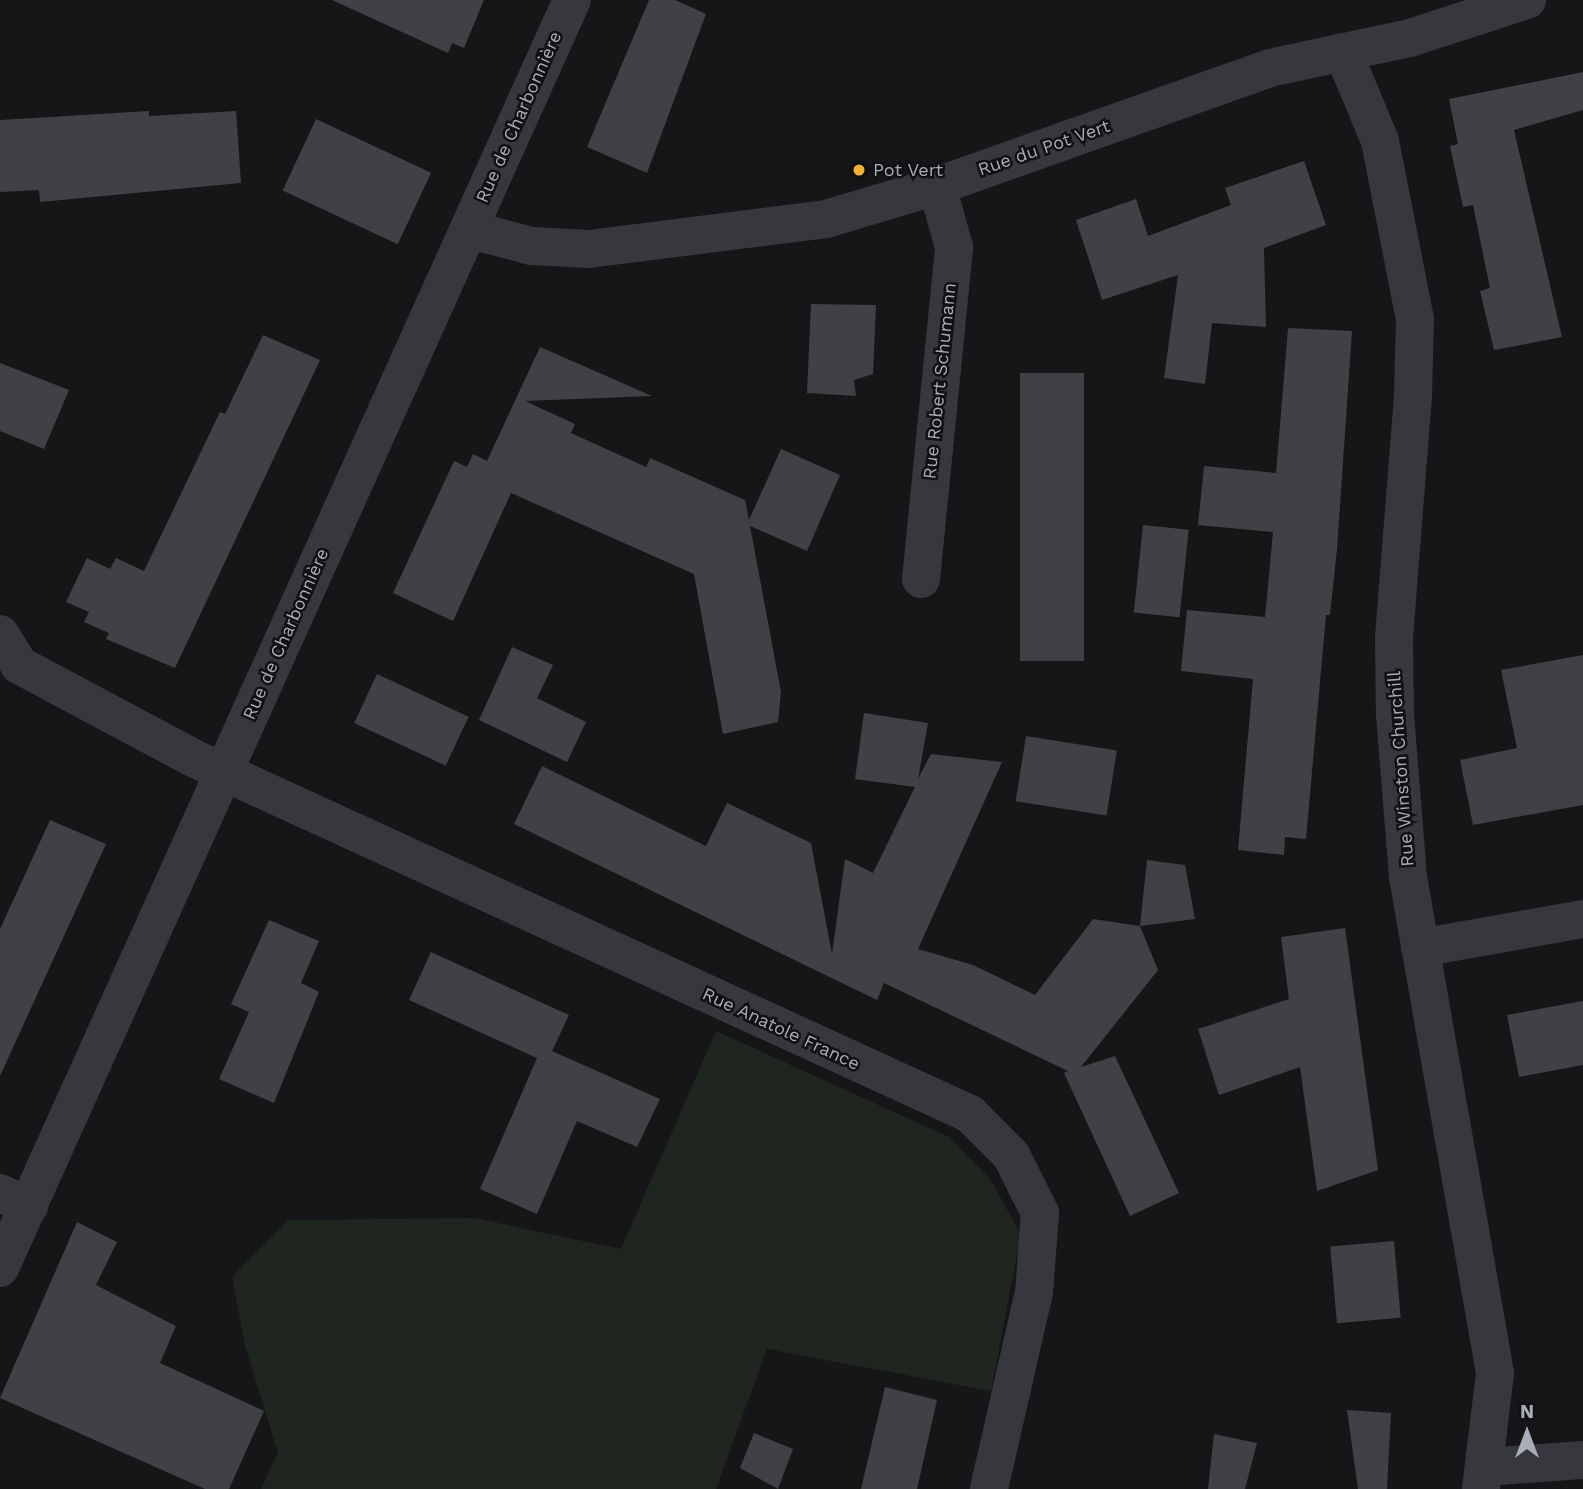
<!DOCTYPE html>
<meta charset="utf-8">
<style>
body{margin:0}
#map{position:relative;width:1583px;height:1489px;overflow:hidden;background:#161618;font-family:"Work Sans",sans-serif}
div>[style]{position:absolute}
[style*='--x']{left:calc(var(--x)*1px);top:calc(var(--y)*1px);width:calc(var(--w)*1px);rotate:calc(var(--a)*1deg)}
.green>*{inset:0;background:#1e261f}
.building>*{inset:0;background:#404145;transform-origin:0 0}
.minor>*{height:38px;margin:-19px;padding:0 19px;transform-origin:19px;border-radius:19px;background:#37383d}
.tertiary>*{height:38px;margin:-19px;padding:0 19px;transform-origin:19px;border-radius:19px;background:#37383d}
.dots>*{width:19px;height:19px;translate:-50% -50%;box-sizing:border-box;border:4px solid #111113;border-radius:50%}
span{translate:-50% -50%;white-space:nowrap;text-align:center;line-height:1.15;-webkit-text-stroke:5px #111113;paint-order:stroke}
.street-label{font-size:18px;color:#a8adb8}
.poi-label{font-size:18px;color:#a8adb8}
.left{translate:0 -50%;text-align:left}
.north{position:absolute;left:1492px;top:1398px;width:70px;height:70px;-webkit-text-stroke:5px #111113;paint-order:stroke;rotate:0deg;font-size:19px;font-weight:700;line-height:28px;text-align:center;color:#a8adb8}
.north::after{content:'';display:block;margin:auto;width:24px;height:32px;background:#a8adb8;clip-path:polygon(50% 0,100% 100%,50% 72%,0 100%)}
</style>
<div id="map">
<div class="green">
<div style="clip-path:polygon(716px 1031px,949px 1137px,991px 1180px,1021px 1235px,991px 1391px,767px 1349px,716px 1489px,261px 1489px,278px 1453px,245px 1346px,232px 1277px,289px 1220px,474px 1218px,621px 1249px)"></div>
</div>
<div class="building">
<div style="clip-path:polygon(332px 0,484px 0,464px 48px,452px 43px,448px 53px)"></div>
<div style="clip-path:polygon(649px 0,675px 0,706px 14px,647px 173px,587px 147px)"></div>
<div style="clip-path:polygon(1583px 72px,1583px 110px,1514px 130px,1562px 337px,1494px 350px,1480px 291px,1490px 288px,1473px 205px,1463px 207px,1450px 146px,1458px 144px,1449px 99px)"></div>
<div style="clip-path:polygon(149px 111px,149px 116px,236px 111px,241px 183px,40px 202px,39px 190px,0 192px,0 120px)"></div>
<div style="left:316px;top:119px;width:127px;height:79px;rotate:25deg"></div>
<div style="clip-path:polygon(1304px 161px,1326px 225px,1264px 248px,1266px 327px,1212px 323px,1205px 384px,1164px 378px,1178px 275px,1102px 300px,1076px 220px,1136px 199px,1148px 236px,1231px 205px,1225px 188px)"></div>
<div style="clip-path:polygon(811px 304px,876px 305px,873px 374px,854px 380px,856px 396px,807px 393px)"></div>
<div style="clip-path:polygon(1288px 328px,1352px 331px,1337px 549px,1330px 615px,1326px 615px,1306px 839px,1285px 837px,1284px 855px,1238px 850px,1253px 679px,1181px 671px,1187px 610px,1265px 617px,1273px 532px,1198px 525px,1204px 466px,1276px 473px)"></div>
<div style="clip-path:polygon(263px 335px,320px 360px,175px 668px,106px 639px,109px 633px,84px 622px,89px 612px,66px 602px,87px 558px,110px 569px,116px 558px,144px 571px,220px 412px,225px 414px)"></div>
<div style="clip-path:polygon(540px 347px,652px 396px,525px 401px,575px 424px,571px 433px,646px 467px,650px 458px,745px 500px,749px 520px,781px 449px,840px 475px,807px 551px,750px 526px,781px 692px,778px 722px,723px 734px,694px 574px,511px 493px,453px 621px,393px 593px,454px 461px,467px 467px,473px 454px,487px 461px)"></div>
<div style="clip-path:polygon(0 363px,69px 390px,44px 449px,0 431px)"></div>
<div style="left:1020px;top:373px;width:64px;height:288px"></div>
<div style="left:1143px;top:525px;width:46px;height:88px;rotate:6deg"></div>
<div style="clip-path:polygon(512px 647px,553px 665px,537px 698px,586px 722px,567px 762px,479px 720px)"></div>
<div style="clip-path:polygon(1583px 655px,1583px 805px,1473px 825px,1460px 760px,1517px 748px,1501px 670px)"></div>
<div style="left:377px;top:674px;width:101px;height:54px;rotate:25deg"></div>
<div style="clip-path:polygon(864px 713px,928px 723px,918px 779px,931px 754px,1002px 762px,918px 949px,973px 965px,1035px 995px,1093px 919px,1140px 926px,1158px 970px,1081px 1067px,1115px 1056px,1179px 1193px,1130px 1216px,1064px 1073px,1068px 1071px,884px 983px,877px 1000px,514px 824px,542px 766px,706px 846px,727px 803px,811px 843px,832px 954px,845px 859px,873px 873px,915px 787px,855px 779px)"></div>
<div style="left:1026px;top:736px;width:92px;height:66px;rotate:9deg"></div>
<div style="clip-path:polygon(50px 820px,106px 844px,0 1076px,0 929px)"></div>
<div style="clip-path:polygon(1147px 860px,1185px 865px,1195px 919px,1140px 926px)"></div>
<div style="clip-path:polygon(269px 920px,319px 941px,301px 983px,319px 992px,274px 1103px,219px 1079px,249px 1012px,231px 1004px)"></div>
<div style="clip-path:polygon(1345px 928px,1378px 1170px,1317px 1191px,1300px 1067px,1219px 1095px,1198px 1029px,1289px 999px,1281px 937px)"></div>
<div style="clip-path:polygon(431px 952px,569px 1015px,552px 1051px,660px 1099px,637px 1147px,577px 1121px,537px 1214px,480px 1189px,537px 1058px,409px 1000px)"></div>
<div style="clip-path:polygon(1583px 1001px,1583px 1065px,1519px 1077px,1507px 1015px)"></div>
<div style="clip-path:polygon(77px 1222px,117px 1242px,96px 1285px,176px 1326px,160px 1363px,264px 1411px,229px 1489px,205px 1489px,0 1398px)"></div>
<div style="left:1394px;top:1241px;width:77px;height:64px;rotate:85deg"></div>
<div style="clip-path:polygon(885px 1387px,937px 1400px,917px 1489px,861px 1489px)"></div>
<div style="clip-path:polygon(1347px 1410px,1391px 1413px,1387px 1489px,1358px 1489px)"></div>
<div style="clip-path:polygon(754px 1433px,793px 1449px,778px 1489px,740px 1468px)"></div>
<div style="clip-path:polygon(1214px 1434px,1257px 1443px,1245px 1489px,1208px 1489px)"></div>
</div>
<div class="minor">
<div style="--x:1343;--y:52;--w:96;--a:67.4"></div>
<div style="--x:1380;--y:141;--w:181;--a:78.9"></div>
<div style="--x:1415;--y:319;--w:77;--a:91.5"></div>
<div style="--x:1413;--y:396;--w:243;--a:94.5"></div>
<div style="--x:1394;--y:638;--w:77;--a:89.3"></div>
<div style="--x:1395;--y:715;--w:163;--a:85.4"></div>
<div style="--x:1408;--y:877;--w:504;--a:80.05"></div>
<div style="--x:1495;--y:1373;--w:117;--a:96.9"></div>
<div style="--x:470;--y:230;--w:64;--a:14.5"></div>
<div style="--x:532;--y:246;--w:57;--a:3"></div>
<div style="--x:589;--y:249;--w:239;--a:-7.2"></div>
<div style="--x:826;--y:219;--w:116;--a:-16.6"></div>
<div style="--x:937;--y:186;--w:353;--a:-19.5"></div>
<div style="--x:1270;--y:68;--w:143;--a:-12.1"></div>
<div style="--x:1410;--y:38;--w:123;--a:-18"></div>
<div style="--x:921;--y:579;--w:334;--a:-84.3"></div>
<div style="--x:954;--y:247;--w:63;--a:-105.6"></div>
<div style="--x:0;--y:634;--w:36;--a:58"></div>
<div style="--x:19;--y:665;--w:195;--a:28.1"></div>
<div style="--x:191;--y:757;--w:857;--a:24.62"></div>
<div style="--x:970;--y:1114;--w:58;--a:45"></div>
<div style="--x:1011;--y:1155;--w:65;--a:63.4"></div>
<div style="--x:1040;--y:1213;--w:79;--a:94.3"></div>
<div style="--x:1034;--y:1292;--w:202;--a:102.9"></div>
<div style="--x:1420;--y:948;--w:166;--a:-10.1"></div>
<div style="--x:0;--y:1193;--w:32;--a:24"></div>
<div style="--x:1485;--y:1467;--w:98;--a:-4.1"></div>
</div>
<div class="tertiary">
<div style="--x:0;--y:1268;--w:1391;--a:-65.72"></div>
</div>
<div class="dots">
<div style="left:859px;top:170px;background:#f2b134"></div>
</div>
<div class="street-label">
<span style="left:519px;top:117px;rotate:-66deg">Rue de Charbonnière</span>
<span style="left:1044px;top:148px;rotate:-19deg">Rue du Pot Vert</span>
<span style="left:940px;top:381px;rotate:-84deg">Rue Robert Schumann</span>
<span style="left:286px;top:634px;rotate:-66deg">Rue de Charbonnière</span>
<span style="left:1401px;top:769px;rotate:-94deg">Rue Winston Churchill</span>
<span style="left:781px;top:1029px;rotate:25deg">Rue Anatole France</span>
</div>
<div class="poi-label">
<span class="left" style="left:873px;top:170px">Pot Vert</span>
</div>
<div class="north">N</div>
</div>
